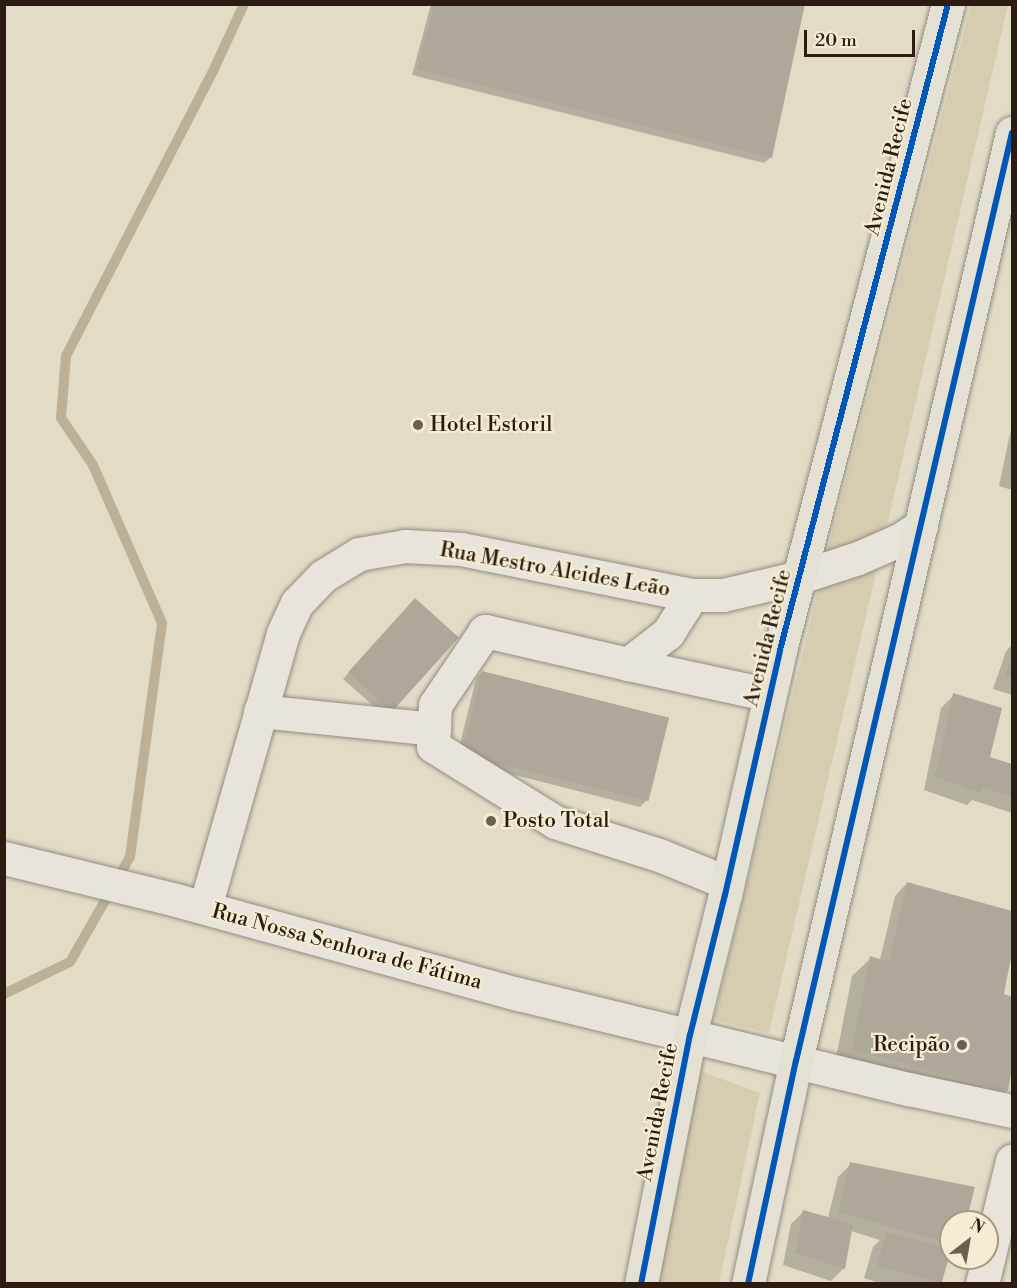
<!DOCTYPE html>
<meta charset="utf-8">
<style>
body{margin:0}
#map{position:relative;width:1017px;height:1288px;overflow:hidden;background:#e2dcc7;font-family:"Libre Bodoni",serif}
div>[style]{position:absolute}
[style*='--x']{left:calc(var(--x)*1px);top:calc(var(--y)*1px);width:calc(var(--w)*1px);rotate:calc(var(--a)*1deg)}
.green>*{inset:0;background:#d6cdb0}
.shadow>*{inset:0;background:#0003}
.stream>*{height:10px;margin:-5px;padding:0 5px;transform-origin:5px;border-radius:5px;background:#bcb196}
.building>*{inset:0;background:#aea89a;transform-origin:0 0}
.roads{filter:drop-shadow(0 0 2px #928d80) drop-shadow(0 0 2px #928d80)}
.minor>*{height:33px;margin:-16.5px;padding:0 16.5px;transform-origin:16.5px;border-radius:16.5px;background:#e8e4db}
.major>*{height:33px;margin:-16.5px;padding:0 16.5px;transform-origin:16.5px;border-radius:16.5px;background:#e5e0d4}
.cycleway>*{height:6px;margin:-3px;padding:0 3px;transform-origin:3px;border-radius:3px;background:#0057b8}
.dots>*{width:16px;height:16px;translate:-50% -50%;box-sizing:border-box;border:3px solid #f4ecd3;border-radius:50%}
span{translate:-50% -50%;white-space:nowrap;text-align:center;line-height:1.15;-webkit-text-stroke:4.5px #f4ecd3;paint-order:stroke}
.street-label{font-size:21px;color:#2b1b10}
.poi-label{font-size:21px;color:#2b1b10}
.left{translate:0 -50%;text-align:left}
.right{translate:-100% -50%;text-align:right}
.frame{position:absolute;inset:0;border:6px solid #2b1b10;pointer-events:none}
.north{position:absolute;left:939px;top:1210px;width:60px;height:60px;box-sizing:border-box;background:#f4ecd3;border:2px solid #a49885;border-radius:50%;rotate:31deg;font-size:16px;font-weight:700;line-height:24px;text-align:center;color:#2b1b10}
.north::after{content:'';display:block;margin:auto;width:21px;height:27px;background:#6b5f50;clip-path:polygon(50% 0,100% 100%,50% 72%,0 100%)}
.scale{position:absolute;left:804px;top:30px;width:111px;height:27px;box-sizing:border-box;border:3px solid #2b1b10;border-top:0;padding-left:8px;font-size:18px;line-height:21px;white-space:nowrap;color:#2b1b10;-webkit-text-stroke:4px #f4ecd3;paint-order:stroke}
</style>
<div id="map">
<div class="green">
<div style="clip-path:polygon(971px 5px,1008px 5px,769px 1033px,714px 1020px,829px 544px)"></div>
<div style="clip-path:polygon(700px 1071px,760px 1093px,719px 1283px,657px 1284px)"></div>
</div>
<div class="shadow">
<div style="clip-path:polygon(431px 4px,803px 4px,771px 157px,764px 163px,412px 75px)"></div>
<div style="clip-path:polygon(1012px 424px,1012px 490px,999px 486px)"></div>
<div style="clip-path:polygon(409px 606px,391px 710px,385px 716px,343px 679px)"></div>
<div style="clip-path:polygon(1012px 645px,1012px 695px,993px 689px,1006px 651px)"></div>
<div style="clip-path:polygon(482px 672px,646px 801px,640px 807px,456px 760px,476px 679px)"></div>
<div style="clip-path:polygon(954px 695px,988px 758px,1012px 765px,1012px 813px,972px 800px,967px 805px,924px 790px,941px 708px)"></div>
<div style="clip-path:polygon(907px 883px,1012px 912px,1012px 945px,1001px 995px,1012px 999px,1012px 1062px,1006px 1091px,988px 1109px,834px 1068px,852px 976px,871px 958px,880px 960px,895px 896px)"></div>
<div style="clip-path:polygon(851px 1164px,965px 1222px,951px 1222px,951px 1254px,940px 1284px,882px 1284px,864px 1278px,873px 1247px,880px 1240px,851px 1231px,844px 1268px,831px 1281px,783px 1265px,791px 1224px,804px 1211px,828px 1218px,838px 1177px)"></div>
</div>
<div class="stream">
<div style="--x:4;--y:994;--w:73;--a:-25.9"></div>
<div style="--x:70;--y:962;--w:121;--a:-60.3"></div>
<div style="--x:130;--y:857;--w:236;--a:-82.2"></div>
<div style="--x:162;--y:623;--w:172;--a:-113.6"></div>
<div style="--x:93;--y:465;--w:57;--a:-124.2"></div>
<div style="--x:61;--y:418;--w:62;--a:-85.4"></div>
<div style="--x:66;--y:356;--w:323;--a:-62.7"></div>
<div style="--x:214;--y:69;--w:72;--a:-65.2"></div>
</div>
<div class="building">
<div style="clip-path:polygon(434px 4px,805px 4px,772px 158px,417px 69px)"></div>
<div style="left:415px;top:598px;width:59px;height:100px;rotate:42deg"></div>
<div style="clip-path:polygon(1012px 655px,1012px 679px,1005px 676px)"></div>
<div style="left:482px;top:671px;width:193px;height:86px;rotate:14deg"></div>
<div style="clip-path:polygon(953px 693px,1002px 708px,990px 757px,1012px 764px,1012px 797px,982px 787px,981px 793px,935px 777px)"></div>
<div style="clip-path:polygon(907px 882px,1012px 911px,1012px 952px,1004px 994px,1012px 997px,1012px 1069px,1008px 1091px,852px 1050px,870px 956px,889px 962px)"></div>
<div style="clip-path:polygon(850px 1162px,975px 1187px,966px 1222px,951px 1222px,951px 1244px,838px 1212px)"></div>
<div style="clip-path:polygon(803px 1210px,853px 1224px,845px 1269px,795px 1253px)"></div>
<div style="left:886px;top:1232px;width:67px;height:35px;rotate:15deg"></div>
</div>
<div class="roads">
<div class="minor">
<div style="--x:692;--y:595;--w:45;--a:122.3"></div>
<div style="--x:668;--y:633;--w:51;--a:142.2"></div>
<div style="--x:628;--y:664;--w:147;--a:-167"></div>
<div style="--x:485;--y:631;--w:89;--a:124"></div>
<div style="--x:435;--y:705;--w:41;--a:92.8"></div>
<div style="--x:433;--y:746;--w:144;--a:31.9"></div>
<div style="--x:555;--y:822;--w:109;--a:17.6"></div>
<div style="--x:659;--y:855;--w:74;--a:22.1"></div>
<div style="--x:628;--y:664;--w:145;--a:12.3"></div>
<div style="--x:260;--y:711;--w:175;--a:5.9"></div>
<div style="--x:4;--y:858;--w:177;--a:13.7"></div>
<div style="--x:176;--y:900;--w:355;--a:15.4"></div>
<div style="--x:518;--y:994;--w:402;--a:13.7"></div>
<div style="--x:909;--y:1089;--w:105;--a:12.1"></div>
<div style="--x:205;--y:907;--w:285;--a:-74.1"></div>
<div style="--x:283;--y:633;--w:33;--a:-65"></div>
<div style="--x:297;--y:603;--w:37;--a:-46"></div>
<div style="--x:323;--y:576;--w:42;--a:-31.4"></div>
<div style="--x:359;--y:554;--w:47;--a:-9.9"></div>
<div style="--x:405;--y:546;--w:56;--a:3.1"></div>
<div style="--x:461;--y:549;--w:236;--a:11.3"></div>
<div style="--x:692;--y:595;--w:31;--a:0"></div>
<div style="--x:723;--y:595;--w:79;--a:-13.2"></div>
<div style="--x:800;--y:577;--w:61;--a:-18.1"></div>
<div style="--x:858;--y:558;--w:47;--a:-23.8"></div>
<div style="--x:901;--y:539;--w:24;--a:-33"></div>
<div style="--x:982;--y:1284;--w:127;--a:-76.3"></div>
</div>
<div class="major">
<div style="--x:641;--y:1284;--w:254;--a:-78.9"></div>
<div style="--x:690;--y:1035;--w:144;--a:-76"></div>
<div style="--x:725;--y:895;--w:251;--a:-77.3"></div>
<div style="--x:780;--y:650;--w:667;--a:-75.42"></div>
<div style="--x:748;--y:1284;--w:228;--a:-77.9"></div>
<div style="--x:796;--y:1061;--w:953;--a:-76.9"></div>
</div>
</div>
<div class="cycleway">
<div style="--x:641;--y:1284;--w:254;--a:-78.9"></div>
<div style="--x:690;--y:1035;--w:144;--a:-76"></div>
<div style="--x:725;--y:895;--w:251;--a:-77.3"></div>
<div style="--x:780;--y:650;--w:667;--a:-75.42"></div>
<div style="--x:748;--y:1284;--w:228;--a:-77.9"></div>
<div style="--x:796;--y:1061;--w:953;--a:-76.9"></div>
</div>
<div class="dots">
<div style="left:418px;top:425px;background:#6b5f50"></div>
<div style="left:491px;top:821px;background:#6b5f50"></div>
<div style="left:962px;top:1045px;background:#6b5f50"></div>
</div>
<div class="street-label">
<span style="left:889px;top:167px;rotate:-76deg">Avenida Recife</span>
<span style="left:555px;top:570px;rotate:10deg">Rua Mestro Alcides Leão</span>
<span style="left:768px;top:638px;rotate:-76deg">Avenida Recife</span>
<span style="left:347px;top:947px;rotate:15deg">Rua Nossa Senhora de Fátima</span>
<span style="left:658px;top:1112px;rotate:-79deg">Avenida Recife</span>
</div>
<div class="poi-label">
<span class="left" style="left:430px;top:425px">Hotel Estoril</span>
<span class="left" style="left:503px;top:821px">Posto Total</span>
<span class="right" style="left:950px;top:1045px">Recipão</span>
</div>
<div class="frame"></div>
<div class="north">N</div>
<div class="scale">20 m</div>
</div>
